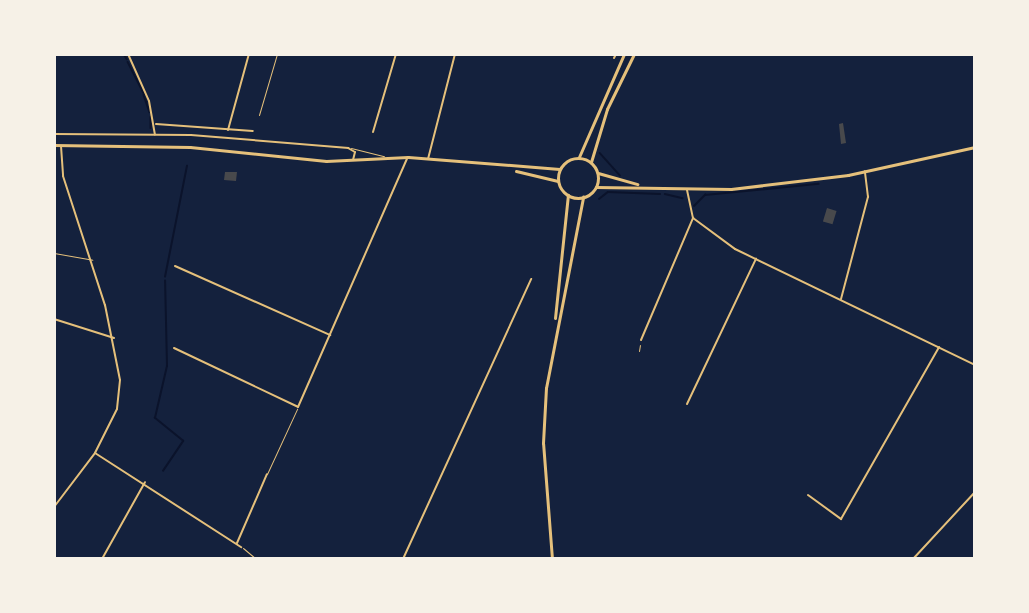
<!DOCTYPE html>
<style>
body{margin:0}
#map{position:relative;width:1029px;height:613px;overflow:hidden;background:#14213d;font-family:"Varela Round",sans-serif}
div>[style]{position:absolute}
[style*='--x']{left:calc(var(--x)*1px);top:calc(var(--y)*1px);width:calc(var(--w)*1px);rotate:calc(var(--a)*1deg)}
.stream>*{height:1.5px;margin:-0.75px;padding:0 0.75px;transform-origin:0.75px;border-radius:0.75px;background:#0b132b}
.building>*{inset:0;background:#48494c;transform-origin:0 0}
.path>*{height:1px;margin:-0.5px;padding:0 0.5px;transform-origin:0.5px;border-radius:0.5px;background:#e5c07b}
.service>*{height:1px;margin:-0.5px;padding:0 0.5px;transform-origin:0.5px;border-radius:0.5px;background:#e5c07b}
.minor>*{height:2px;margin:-1px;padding:0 1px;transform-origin:1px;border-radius:1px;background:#e5c07b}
.tertiary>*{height:3px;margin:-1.5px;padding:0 1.5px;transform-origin:1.5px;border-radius:1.5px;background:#e5c07b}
.secondary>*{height:3px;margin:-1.5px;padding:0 1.5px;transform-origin:1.5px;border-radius:1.5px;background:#e5c07b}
.secondary>.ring{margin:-1.5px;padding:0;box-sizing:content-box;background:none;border:3px solid #e5c07b;border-radius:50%}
span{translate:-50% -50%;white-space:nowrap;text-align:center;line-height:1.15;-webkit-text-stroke:5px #f6f1e7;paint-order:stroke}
.frame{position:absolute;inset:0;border:56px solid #f6f1e7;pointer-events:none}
</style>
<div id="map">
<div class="stream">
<div style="--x:124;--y:54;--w:6;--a:59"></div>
<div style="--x:128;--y:62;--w:36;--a:63"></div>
<div style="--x:144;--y:95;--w:18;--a:71"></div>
<div style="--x:151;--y:117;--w:11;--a:90"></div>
<div style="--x:600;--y:153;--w:30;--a:48"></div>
<div style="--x:665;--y:194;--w:18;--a:13"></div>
<div style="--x:599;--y:199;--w:11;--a:-38"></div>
<div style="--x:608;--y:192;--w:52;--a:2.2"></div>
<div style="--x:694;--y:206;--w:16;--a:-45"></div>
<div style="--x:705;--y:195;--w:114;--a:-5.6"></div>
<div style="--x:165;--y:277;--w:113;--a:-78.8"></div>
<div style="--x:163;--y:471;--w:36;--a:-56"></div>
<div style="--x:183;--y:441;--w:36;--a:-141"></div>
<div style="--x:155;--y:418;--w:53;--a:-77"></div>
<div style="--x:167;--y:366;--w:85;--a:-91.3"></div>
</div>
<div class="building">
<div style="clip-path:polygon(843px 123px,846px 143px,841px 144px,839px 124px)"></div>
<div style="clip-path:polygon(225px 172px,237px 172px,236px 181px,224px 180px)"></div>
<div style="left:827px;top:208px;width:10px;height:14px;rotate:17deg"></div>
</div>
<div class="path">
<div style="--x:639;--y:351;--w:6;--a:-81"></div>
</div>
<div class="service">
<div style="--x:259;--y:115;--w:64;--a:-73.6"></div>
<div style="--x:351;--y:148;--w:34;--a:14"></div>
<div style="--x:54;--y:253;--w:39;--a:10"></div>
<div style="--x:267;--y:474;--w:72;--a:-65.2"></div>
<div style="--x:243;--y:548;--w:17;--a:40"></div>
</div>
<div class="minor">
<div style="--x:128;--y:54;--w:51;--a:65.9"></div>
<div style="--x:149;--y:101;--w:34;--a:80"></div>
<div style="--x:614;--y:58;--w:4;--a:-63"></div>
<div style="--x:156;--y:124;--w:97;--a:4.1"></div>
<div style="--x:228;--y:130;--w:79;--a:-74.6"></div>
<div style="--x:373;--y:132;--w:81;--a:-73.6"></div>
<div style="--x:54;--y:134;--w:137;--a:0.4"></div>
<div style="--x:191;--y:135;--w:158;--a:4.7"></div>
<div style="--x:348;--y:148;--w:8;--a:30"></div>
<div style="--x:355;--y:152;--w:8;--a:104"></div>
<div style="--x:61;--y:146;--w:30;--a:86"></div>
<div style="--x:63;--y:176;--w:136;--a:72"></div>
<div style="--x:105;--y:305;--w:76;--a:78.7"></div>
<div style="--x:120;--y:380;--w:29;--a:96"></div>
<div style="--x:117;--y:409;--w:49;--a:116.6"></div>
<div style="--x:428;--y:159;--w:108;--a:-75.6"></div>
<div style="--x:687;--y:190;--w:29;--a:78"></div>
<div style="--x:693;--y:218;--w:52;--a:36.4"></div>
<div style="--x:735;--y:249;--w:267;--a:25.8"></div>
<div style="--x:175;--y:266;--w:170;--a:24"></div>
<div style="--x:841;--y:299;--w:106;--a:-75.2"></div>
<div style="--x:868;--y:197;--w:26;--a:-97"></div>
<div style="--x:54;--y:319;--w:63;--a:17.6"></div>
<div style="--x:641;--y:340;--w:133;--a:-66.9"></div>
<div style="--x:174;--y:348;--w:137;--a:25.4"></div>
<div style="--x:298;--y:407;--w:273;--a:-66.3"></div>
<div style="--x:687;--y:404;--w:161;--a:-64.6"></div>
<div style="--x:95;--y:453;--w:174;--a:32.8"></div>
<div style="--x:808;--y:495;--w:41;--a:36"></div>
<div style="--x:841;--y:519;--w:198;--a:-60.3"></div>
<div style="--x:54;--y:507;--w:68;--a:-52.8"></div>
<div style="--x:237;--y:543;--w:75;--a:-66.5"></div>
<div style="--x:102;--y:559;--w:88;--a:-60.8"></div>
<div style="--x:403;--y:559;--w:308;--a:-65.4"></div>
<div style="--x:913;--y:559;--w:91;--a:-47.2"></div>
</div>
<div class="tertiary">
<div style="--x:555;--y:318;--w:124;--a:-84"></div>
<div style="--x:552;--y:559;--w:116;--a:-94.4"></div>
<div style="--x:543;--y:443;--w:55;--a:-86.9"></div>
<div style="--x:546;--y:388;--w:195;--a:-79"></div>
</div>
<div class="secondary">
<div style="--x:54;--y:145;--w:136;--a:0.8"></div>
<div style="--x:190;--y:147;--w:137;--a:5.9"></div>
<div style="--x:326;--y:161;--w:82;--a:-2.8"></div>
<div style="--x:408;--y:157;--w:152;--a:4.5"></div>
<div style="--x:579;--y:157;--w:112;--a:-66.4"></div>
<div class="ring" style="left:558px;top:158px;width:37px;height:37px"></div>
<div style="--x:591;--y:162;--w:55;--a:-73.2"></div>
<div style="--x:607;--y:109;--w:61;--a:-63.9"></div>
<div style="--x:516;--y:171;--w:43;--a:13.4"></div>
<div style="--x:598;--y:173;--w:41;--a:15.8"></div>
<div style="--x:596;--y:187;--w:135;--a:0.8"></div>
<div style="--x:731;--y:189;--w:118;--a:-6.8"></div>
<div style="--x:848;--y:175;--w:130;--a:-12.4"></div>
</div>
<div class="frame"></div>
</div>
